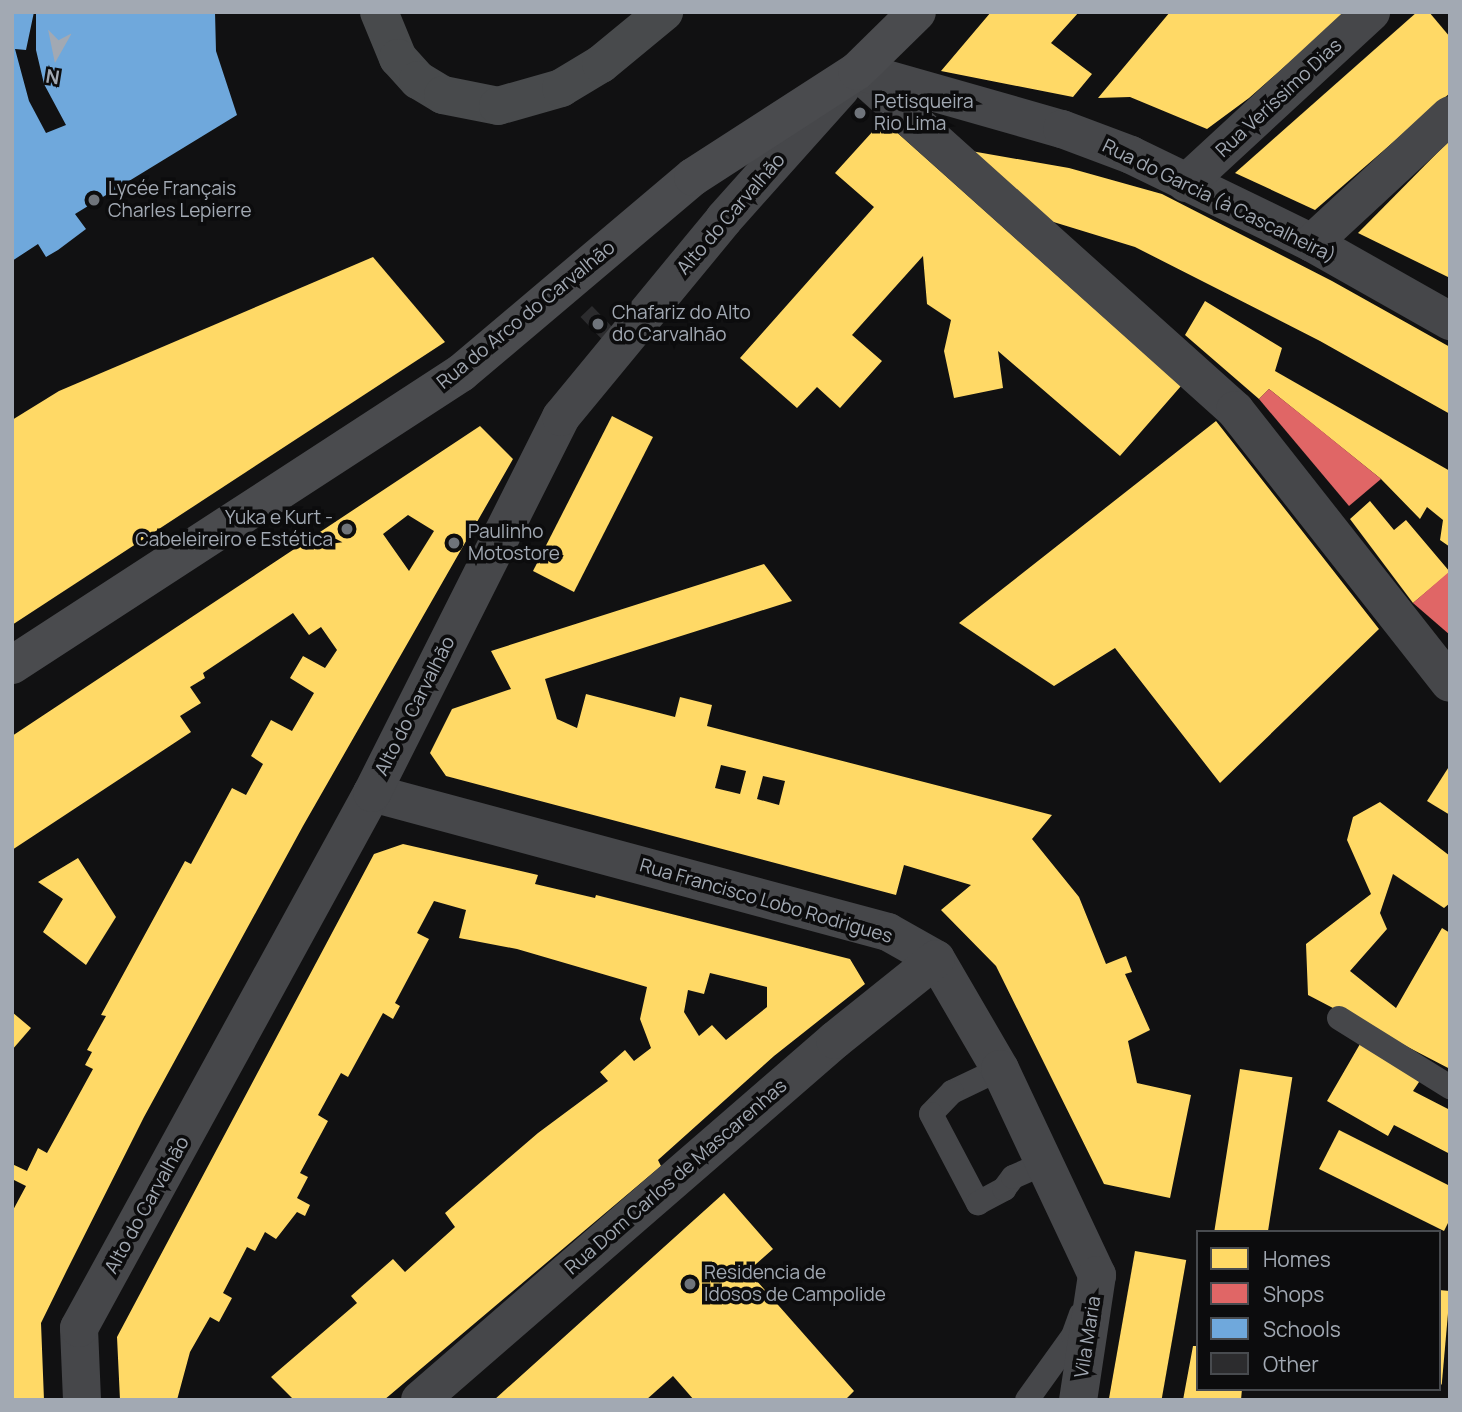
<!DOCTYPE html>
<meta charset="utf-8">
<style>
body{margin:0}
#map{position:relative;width:1462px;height:1412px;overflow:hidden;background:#111112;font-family:Manrope,sans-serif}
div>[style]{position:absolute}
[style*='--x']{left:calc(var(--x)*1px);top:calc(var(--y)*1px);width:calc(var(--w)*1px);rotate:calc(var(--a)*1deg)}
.homes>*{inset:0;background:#ffd966;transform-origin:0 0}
.shops>*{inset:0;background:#e06666}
.schools>*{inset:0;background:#6fa8dc}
.building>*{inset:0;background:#2c2c2e;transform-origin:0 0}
.lane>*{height:24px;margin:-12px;padding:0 12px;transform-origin:12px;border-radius:12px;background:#46474a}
.street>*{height:38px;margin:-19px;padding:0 19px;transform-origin:19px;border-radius:19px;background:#46474a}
.secondary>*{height:38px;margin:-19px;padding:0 19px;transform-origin:19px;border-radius:19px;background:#4a4b4e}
.highway>*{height:38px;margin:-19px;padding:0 19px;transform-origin:19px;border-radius:19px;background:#484a4c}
.dots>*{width:19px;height:19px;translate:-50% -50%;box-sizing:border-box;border:4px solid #0c0c0d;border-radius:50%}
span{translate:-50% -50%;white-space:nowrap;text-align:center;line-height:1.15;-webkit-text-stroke:7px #0c0c0d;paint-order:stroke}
.street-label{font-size:19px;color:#a2a9b3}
.poi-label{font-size:19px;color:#a2a9b3}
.left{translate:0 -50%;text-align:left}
.right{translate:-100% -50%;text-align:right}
.frame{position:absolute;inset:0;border:14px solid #a2a9b3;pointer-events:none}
.legend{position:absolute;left:1196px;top:1230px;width:245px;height:161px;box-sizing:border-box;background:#0c0c0d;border:2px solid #484b4f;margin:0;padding:9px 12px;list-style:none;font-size:21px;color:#a2a9b3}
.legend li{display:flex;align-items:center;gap:14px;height:35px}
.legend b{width:35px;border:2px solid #484b4f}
.north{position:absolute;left:21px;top:21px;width:70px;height:70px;-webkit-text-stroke:5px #0c0c0d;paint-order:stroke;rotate:189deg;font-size:19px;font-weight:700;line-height:28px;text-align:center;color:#a2a9b3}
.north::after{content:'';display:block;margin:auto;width:24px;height:32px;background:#a2a9b3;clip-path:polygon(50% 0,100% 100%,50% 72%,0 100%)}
</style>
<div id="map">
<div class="homes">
<div style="clip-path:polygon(991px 12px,1079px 12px,1051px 43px,1092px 74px,1073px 97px,941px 71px)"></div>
<div style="clip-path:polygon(1170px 12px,1347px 12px,1249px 98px,1207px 129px,1130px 97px,1098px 98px)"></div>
<div style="clip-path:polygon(1417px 12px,1429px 12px,1450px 37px,1450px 93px,1315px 210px,1235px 173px)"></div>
<div style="clip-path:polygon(883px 120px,1181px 386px,1120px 456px,998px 351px,1003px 388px,954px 398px,944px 351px,951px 320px,927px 304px,923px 256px,852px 335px,882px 361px,840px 408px,817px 387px,797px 408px,740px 358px,874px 207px,835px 173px)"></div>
<div style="clip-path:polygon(1450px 140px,1450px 278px,1358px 233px)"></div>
<div style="clip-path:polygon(971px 151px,1069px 168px,1162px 194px,1332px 281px,1450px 347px,1450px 414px,1320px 341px,1135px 247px,1047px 220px)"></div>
<div style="clip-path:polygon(373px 257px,445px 342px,12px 625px,12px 420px,59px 391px)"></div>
<div style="clip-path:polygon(1205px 301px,1282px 348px,1275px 371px,1450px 471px,1450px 547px,1440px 540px,1443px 520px,1427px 507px,1420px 519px,1381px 479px,1269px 389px,1259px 399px,1185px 335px)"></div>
<div style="left:612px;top:416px;width:46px;height:174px;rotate:27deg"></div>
<div style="clip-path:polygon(1216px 421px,1379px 629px,1220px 783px,1115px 648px,1054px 686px,959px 623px)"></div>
<div style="clip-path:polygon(evenodd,480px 426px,513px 459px,303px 826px,144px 1117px,67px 1270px,41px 1323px,44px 1400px,12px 1400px,12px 1212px,26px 1186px,12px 1179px,12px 1164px,27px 1171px,38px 1148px,47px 1153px,93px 1069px,85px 1065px,92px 1052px,87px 1050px,106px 1016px,101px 1015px,185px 861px,191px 864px,232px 788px,246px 795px,263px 764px,251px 756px,271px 720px,292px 731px,314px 693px,290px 678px,303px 656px,325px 668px,337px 650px,321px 627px,309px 635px,293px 613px,203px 673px,205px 678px,190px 687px,201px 703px,180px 716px,191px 732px,12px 850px,12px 736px,480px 426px,408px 515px,434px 531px,409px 571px,383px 534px,408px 515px)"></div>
<div style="clip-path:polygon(1370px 501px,1394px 530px,1406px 520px,1450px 572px,1413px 603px,1350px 519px)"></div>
<div style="clip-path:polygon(evenodd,764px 564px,792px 601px,545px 679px,557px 719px,577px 728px,586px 694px,675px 717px,680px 697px,712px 705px,707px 726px,1052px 815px,1032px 839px,1079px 897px,1106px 964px,1126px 956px,1132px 972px,1125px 974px,1150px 1030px,1128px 1041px,1137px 1083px,1191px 1095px,1170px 1198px,1104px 1184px,996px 966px,941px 910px,971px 885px,904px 865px,896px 895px,446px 776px,430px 753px,452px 709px,511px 689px,491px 651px,764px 564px,721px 765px,746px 771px,740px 794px,715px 788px,721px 765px,764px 564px,763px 776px,785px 781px,779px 805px,757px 799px,763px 776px)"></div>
<div style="clip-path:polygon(1450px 765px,1450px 815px,1427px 801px)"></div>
<div style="clip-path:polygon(1380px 802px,1450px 856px,1450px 903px,1444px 908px,1393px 874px,1380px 913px,1387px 929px,1350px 971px,1396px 1008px,1442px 928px,1450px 933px,1450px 1069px,1308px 995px,1306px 944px,1371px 894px,1347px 840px,1353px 817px)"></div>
<div style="clip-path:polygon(evenodd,403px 844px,538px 875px,535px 884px,595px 898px,596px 895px,850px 959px,865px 984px,774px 1056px,658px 1160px,661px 1166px,384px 1400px,294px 1400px,271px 1377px,357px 1303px,351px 1296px,393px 1259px,405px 1272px,455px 1227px,445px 1213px,538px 1133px,608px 1081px,600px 1072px,625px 1050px,634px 1061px,651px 1048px,640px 1019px,647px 987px,517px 949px,459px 938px,466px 910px,434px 901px,417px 933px,429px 939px,395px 1003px,400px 1006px,393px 1019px,383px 1013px,348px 1077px,341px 1073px,318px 1115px,328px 1121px,300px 1173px,308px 1177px,297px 1198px,310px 1205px,305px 1216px,297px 1212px,276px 1239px,265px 1232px,255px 1251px,247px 1247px,223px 1293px,232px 1298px,219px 1322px,210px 1317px,190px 1352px,177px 1400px,120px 1400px,117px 1337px,374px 854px,403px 844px,710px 973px,767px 987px,767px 1007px,726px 1040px,712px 1025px,699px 1036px,684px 1012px,688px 990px,704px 994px,710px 973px)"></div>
<div style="clip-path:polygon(78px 858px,116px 917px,86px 965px,43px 932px,63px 899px,38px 882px)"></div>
<div style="clip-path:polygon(12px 1012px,31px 1028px,12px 1050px)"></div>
<div style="clip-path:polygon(1360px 1044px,1421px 1079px,1413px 1091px,1450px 1110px,1450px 1154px,1394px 1125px,1388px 1136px,1327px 1101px)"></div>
<div style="left:1240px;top:1069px;width:53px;height:165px;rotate:9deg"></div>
<div style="clip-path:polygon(1339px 1130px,1450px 1186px,1450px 1219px,1444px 1231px,1319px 1169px)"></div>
<div style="clip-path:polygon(724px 1193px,773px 1249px,748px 1271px,854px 1391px,845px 1400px,694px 1400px,673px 1376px,646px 1400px,494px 1400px)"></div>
<div style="left:1135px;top:1251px;width:52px;height:151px;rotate:10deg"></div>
<div style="left:1439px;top:1290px;width:11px;height:94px;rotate:5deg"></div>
<div style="clip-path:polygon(1193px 1346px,1198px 1346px,1198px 1389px,1242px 1389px,1241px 1400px,1183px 1400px)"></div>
</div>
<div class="shops">
<div style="clip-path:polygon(1269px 389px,1313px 424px,1381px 479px,1349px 506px,1259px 399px)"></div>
<div style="clip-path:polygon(1450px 571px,1450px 635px,1413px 603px)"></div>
</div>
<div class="schools">
<div style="clip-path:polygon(12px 12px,34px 12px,26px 50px,15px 49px,29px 101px,46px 133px,66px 125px,44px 84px,36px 50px,36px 12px,215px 12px,216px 51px,237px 115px,75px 214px,86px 229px,58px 250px,46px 257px,38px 244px,12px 261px)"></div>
</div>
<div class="building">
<div style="left:592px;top:306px;width:36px;height:16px;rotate:46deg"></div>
</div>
<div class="lane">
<div style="--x:1339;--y:1018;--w:131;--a:31.9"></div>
<div style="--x:1000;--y:1069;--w:53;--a:154.4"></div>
<div style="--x:952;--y:1092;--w:30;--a:134"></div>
<div style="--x:931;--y:1114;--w:101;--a:62.2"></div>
<div style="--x:978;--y:1203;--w:30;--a:-28"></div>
<div style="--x:1004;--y:1189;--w:15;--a:-53"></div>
<div style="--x:1013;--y:1177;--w:34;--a:-24"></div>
<div style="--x:1027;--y:1400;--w:79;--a:-54.3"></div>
<div style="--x:1073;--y:1336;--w:23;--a:-70"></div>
</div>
<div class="street">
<div style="--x:857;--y:71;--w:508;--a:41.89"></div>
<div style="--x:1235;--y:410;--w:347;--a:51.8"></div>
<div style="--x:865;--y:73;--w:205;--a:15.9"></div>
<div style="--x:1062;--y:129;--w:74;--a:20.6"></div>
<div style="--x:1131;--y:155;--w:201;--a:25.9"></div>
<div style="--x:1312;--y:243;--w:159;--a:29.5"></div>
<div style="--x:1186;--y:183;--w:252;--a:-42.7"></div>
<div style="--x:1312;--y:243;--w:188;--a:-42.8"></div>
<div style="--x:372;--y:793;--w:534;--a:15.08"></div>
<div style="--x:888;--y:932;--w:55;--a:29.4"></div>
<div style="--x:936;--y:959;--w:127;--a:59.8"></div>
<div style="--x:1000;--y:1069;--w:228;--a:64.8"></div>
<div style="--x:1097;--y:1275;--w:126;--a:98.6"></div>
<div style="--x:82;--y:1400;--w:72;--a:-92.4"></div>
<div style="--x:79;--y:1328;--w:610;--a:-61.29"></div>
<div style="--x:372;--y:793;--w:421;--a:-63.3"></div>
<div style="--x:561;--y:417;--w:256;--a:-50.5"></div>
<div style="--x:724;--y:219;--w:176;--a:-48.2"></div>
<div style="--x:420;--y:1400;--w:549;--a:-40.94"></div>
<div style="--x:835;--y:1040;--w:129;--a:-38.7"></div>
</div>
<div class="secondary">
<div style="--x:12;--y:665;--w:536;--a:-33.04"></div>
<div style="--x:461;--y:373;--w:304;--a:-40.2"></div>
<div style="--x:693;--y:177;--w:195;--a:-32.9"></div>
<div style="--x:857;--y:71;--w:84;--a:-44.5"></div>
</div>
<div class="highway">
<div style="--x:379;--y:12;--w:50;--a:67.6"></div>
<div style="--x:398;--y:58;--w:30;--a:48"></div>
<div style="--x:418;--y:80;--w:29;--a:31"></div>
<div style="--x:443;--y:95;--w:56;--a:11.3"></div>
<div style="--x:498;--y:106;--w:66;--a:-15.9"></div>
<div style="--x:561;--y:88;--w:47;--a:-31"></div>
<div style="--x:601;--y:64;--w:82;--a:-39.5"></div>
</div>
<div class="dots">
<div style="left:860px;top:113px;background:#6f747b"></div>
<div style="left:94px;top:200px;background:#6f747b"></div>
<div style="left:598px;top:324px;background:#6f747b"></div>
<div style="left:347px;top:529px;background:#6f747b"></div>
<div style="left:454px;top:543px;background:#6f747b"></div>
<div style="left:690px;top:1284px;background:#6f747b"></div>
</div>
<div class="street-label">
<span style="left:1279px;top:98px;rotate:-43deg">Rua Veríssimo Dias</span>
<span style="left:1219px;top:201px;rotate:26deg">Rua do Garcia (à Cascalheira)</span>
<span style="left:731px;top:214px;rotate:-49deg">Alto do Carvalhão</span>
<span style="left:526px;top:315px;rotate:-39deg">Rua do Arco do Carvalhão</span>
<span style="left:415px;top:706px;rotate:-63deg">Alto do Carvalhão</span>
<span style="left:766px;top:901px;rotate:16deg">Rua Francisco Lobo Rodrigues</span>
<span style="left:676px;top:1177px;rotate:-41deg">Rua Dom Carlos de Mascarenhas</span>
<span style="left:147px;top:1205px;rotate:-61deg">Alto do Carvalhão</span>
<span style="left:1088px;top:1337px;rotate:-81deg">Vila Maria</span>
</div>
<div class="poi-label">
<span class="left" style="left:874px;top:113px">Petisqueira<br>Rio Lima</span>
<span class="left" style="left:108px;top:200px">Lycée Français<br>Charles Lepierre</span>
<span class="left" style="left:612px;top:324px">Chafariz do Alto<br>do Carvalhão</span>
<span class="right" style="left:333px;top:529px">Yuka e Kurt -<br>Cabeleireiro e Estética</span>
<span class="left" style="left:468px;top:543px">Paulinho<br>Motostore</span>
<span class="left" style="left:704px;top:1284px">Residencia de<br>Idosos de Campolide</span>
</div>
<div class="frame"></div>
<ul class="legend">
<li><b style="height:19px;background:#ffd966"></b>Homes</li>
<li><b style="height:19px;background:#e06666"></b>Shops</li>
<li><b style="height:19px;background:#6fa8dc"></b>Schools</li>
<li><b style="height:19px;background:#2c2c2e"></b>Other</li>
</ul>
<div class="north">N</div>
</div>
